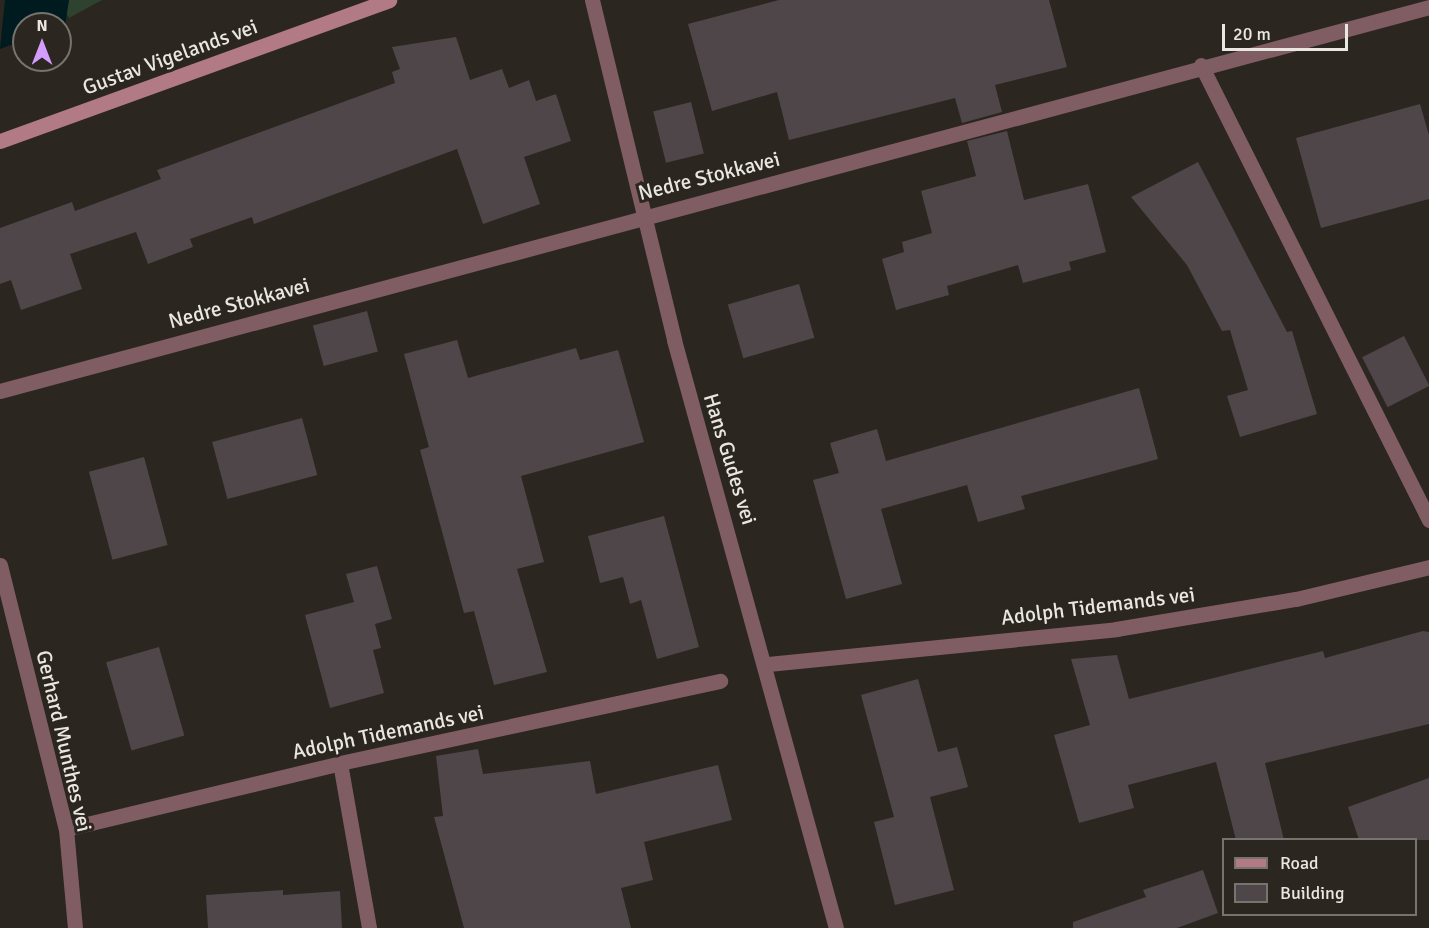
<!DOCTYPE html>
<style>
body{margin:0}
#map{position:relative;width:1429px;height:928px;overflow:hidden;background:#2b2620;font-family:Signika,sans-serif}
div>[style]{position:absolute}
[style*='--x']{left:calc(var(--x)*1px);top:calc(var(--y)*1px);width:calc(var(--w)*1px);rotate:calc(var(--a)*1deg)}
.green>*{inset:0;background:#2f412f}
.water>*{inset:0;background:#001b1f}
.building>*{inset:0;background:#4f464a;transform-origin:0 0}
.lane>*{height:15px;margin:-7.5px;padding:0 7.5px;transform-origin:7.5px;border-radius:7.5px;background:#805d63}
.street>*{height:15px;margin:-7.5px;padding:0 7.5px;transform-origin:7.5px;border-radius:7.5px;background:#805d63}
.secondary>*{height:15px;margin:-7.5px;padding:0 7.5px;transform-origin:7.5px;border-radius:7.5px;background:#b27a84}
span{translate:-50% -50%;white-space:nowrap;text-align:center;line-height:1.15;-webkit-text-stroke:6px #2b2620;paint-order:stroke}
.street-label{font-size:21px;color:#eae7e2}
.legend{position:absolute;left:1222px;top:838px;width:195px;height:78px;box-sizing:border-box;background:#2b2620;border:2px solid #77736e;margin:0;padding:8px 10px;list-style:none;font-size:18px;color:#eae7e2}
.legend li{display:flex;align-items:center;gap:12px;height:30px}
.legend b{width:30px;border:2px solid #77736e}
.north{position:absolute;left:12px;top:12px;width:60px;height:60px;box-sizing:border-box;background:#2b2620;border:2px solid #77736e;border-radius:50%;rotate:0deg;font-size:16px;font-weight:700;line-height:24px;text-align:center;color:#eae7e2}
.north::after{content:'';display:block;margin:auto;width:21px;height:27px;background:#d49cfc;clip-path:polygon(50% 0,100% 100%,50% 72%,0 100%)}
.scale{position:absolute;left:1222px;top:24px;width:126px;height:27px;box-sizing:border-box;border:3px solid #eae7e2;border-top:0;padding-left:8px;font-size:18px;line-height:21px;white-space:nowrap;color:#eae7e2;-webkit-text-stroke:4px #2b2620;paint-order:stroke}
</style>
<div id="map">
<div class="green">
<div style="clip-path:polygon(58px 0,102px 0,69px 18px)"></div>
</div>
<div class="water">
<div style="clip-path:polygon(5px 0,69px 0,65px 26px,24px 24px,24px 40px,0 49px)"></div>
</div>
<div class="building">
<div style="clip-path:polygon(779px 0,1049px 0,1067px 67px,995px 85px,1002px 112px,962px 123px,955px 98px,789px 140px,777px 92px,712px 111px,688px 24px)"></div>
<div style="clip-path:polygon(456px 37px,470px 80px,502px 69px,509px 88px,529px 80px,536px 101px,556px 94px,571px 141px,524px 157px,540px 204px,483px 224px,457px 149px,254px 224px,252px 217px,190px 239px,193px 247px,148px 264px,136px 232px,70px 254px,82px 289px,21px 310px,11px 280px,0 284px,0 228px,72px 202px,75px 211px,161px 179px,157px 170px,395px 83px,392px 72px,400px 69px,392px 47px)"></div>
<div style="left:691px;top:102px;width:53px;height:39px;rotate:76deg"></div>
<div style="clip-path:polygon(1420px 104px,1429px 135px,1429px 199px,1321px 228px,1296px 138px)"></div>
<div style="clip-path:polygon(1007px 131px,1024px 200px,1088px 184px,1106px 252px,1069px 262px,1071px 270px,1023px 283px,1018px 265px,947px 286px,949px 295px,896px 310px,882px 259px,904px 252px,902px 242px,932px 233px,921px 191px,976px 176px,967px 141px)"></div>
<div style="clip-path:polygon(1198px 162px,1287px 332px,1292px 331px,1317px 414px,1240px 437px,1227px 396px,1248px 390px,1230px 330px,1222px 331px,1187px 265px,1131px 197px)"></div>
<div style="left:799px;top:284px;width:56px;height:74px;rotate:74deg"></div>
<div style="left:367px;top:311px;width:42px;height:56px;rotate:75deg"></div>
<div style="left:1404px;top:336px;width:56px;height:47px;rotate:63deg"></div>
<div style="clip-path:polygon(457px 340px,468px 378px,576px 348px,580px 360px,618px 350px,644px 442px,521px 476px,544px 562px,517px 569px,547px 672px,494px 685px,474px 611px,464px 613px,420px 450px,429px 447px,404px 354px)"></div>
<div style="clip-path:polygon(1139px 388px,1158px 459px,1021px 496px,1025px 509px,978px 522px,967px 485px,881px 509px,902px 584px,846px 599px,813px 480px,839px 473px,830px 443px,877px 429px,886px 461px)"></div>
<div style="left:302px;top:418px;width:59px;height:93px;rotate:75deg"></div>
<div style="left:144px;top:457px;width:91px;height:57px;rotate:75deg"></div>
<div style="clip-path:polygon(664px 516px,699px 647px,657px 659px,641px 600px,630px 604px,623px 577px,600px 583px,588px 536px)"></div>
<div style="clip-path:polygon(377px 566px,392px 619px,375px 624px,381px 648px,373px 650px,384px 693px,330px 708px,305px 615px,354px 602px,346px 574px)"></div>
<div style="clip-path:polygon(1423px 631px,1429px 632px,1429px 724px,1265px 763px,1284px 840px,1236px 840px,1216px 762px,1128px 785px,1134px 808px,1079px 823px,1054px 735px,1090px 725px,1071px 659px,1117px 655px,1129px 699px,1323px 651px,1325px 658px)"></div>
<div style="left:159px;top:647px;width:92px;height:55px;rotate:74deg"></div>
<div style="clip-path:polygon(918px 679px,938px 752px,957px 747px,968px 787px,930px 797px,954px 890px,895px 905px,874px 822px,894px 817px,861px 695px)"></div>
<div style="clip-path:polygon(478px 749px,483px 774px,590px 761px,596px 794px,718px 765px,732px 820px,644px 842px,653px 880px,621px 888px,631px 928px,464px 928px,434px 817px,443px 816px,436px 756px)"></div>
<div style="clip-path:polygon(1429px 778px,1429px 840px,1359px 840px,1348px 807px)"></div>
<div style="clip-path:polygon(1203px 870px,1218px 913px,1177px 928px,1073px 928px,1073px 922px,1146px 897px,1143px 890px)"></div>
<div style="clip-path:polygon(283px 890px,283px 895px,340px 891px,342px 928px,208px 928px,206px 895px)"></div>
</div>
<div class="lane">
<div style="--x:1201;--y:65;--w:509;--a:63.38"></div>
</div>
<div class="street">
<div style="--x:592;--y:0;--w:350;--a:76.4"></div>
<div style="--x:674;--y:340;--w:610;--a:74.6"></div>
<div style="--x:0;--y:391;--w:1480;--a:-15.04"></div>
<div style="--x:0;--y:565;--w:272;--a:76"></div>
<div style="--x:66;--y:829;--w:99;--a:84.8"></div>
<div style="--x:768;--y:664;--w:350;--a:-5.7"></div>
<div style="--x:1116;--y:629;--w:182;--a:-9.5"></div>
<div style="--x:1296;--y:599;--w:137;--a:-13.5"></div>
<div style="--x:340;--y:763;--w:168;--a:80"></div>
<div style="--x:66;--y:829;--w:282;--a:-13.5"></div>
<div style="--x:340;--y:763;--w:389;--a:-12.2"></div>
</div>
<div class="secondary">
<div style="--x:0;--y:141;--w:414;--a:-19.9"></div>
</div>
<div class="street-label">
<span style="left:170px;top:57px;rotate:-20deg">Gustav Vigelands vei</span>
<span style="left:709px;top:176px;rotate:-14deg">Nedre Stokkavei</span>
<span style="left:239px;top:303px;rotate:-15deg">Nedre Stokkavei</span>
<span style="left:730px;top:459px;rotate:73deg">Hans Gudes vei</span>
<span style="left:1098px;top:606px;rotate:-7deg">Adolph Tidemands vei</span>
<span style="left:388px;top:732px;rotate:-12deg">Adolph Tidemands vei</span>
<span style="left:64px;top:741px;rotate:77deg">Gerhard Munthes vei</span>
</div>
<ul class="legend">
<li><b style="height:8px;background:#b27a84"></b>Road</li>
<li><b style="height:16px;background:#4f464a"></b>Building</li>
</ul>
<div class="north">N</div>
<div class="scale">20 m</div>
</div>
